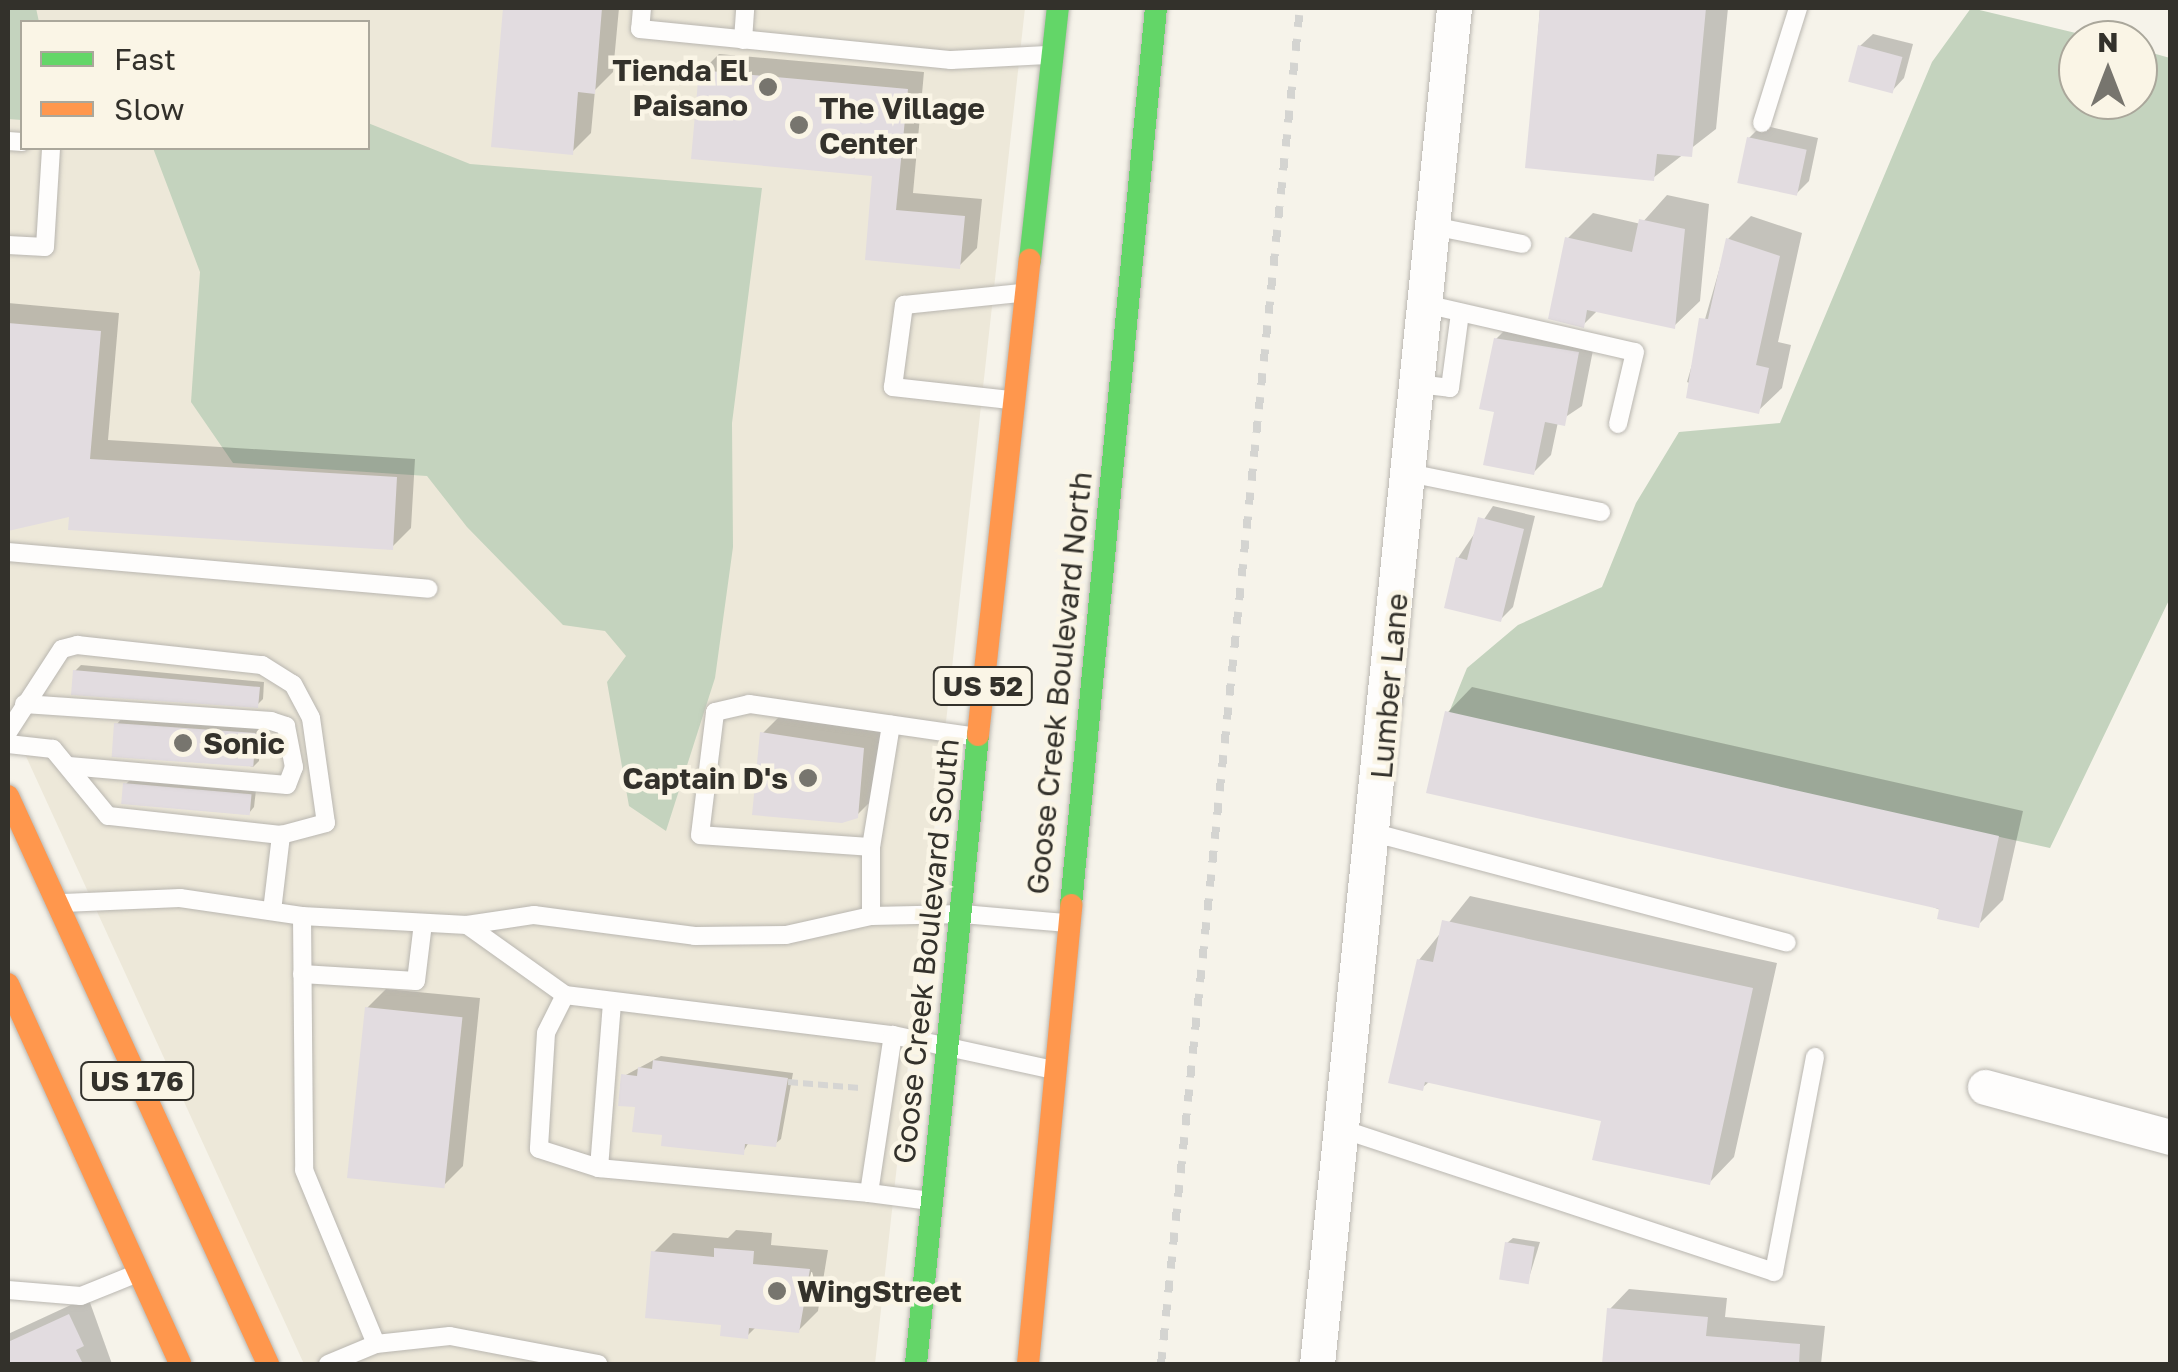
<!DOCTYPE html>
<style>
body{margin:0}
#map{position:relative;width:2178px;height:1372px;overflow:hidden;background:#f6f3ea;font-family:"Golos Text",sans-serif}
div>[style]{position:absolute}
[style*='--x']{left:calc(var(--x)*1px);top:calc(var(--y)*1px);width:calc(var(--w)*1px);rotate:calc(var(--a)*1deg)}
.built>*{inset:0;background:#ede8d9}
.forest>*{inset:0;background:#c4d3be}
.shadow>*{inset:0;background:#0003}
.building>*{inset:0;background:#e2dce0;transform-origin:0 0}
.path>*{height:6px;margin-top:-3px;transform-origin:0;background:repeating-linear-gradient(90deg,#d6d5d3 0 10px,transparent 0 15px)}
.roads{filter:drop-shadow(0 0 2px #b9b6b0) drop-shadow(0 0 2px #b9b6b0)}
.lane>*{height:18px;margin:-9px;padding:0 9px;transform-origin:9px;border-radius:9px;background:#fefdfc}
.street>*{height:35px;margin:-17.5px;padding:0 17.5px;transform-origin:17.5px;border-radius:17.5px;background:#fefdfc}
.fast>*{height:22px;margin:-11px;padding:0 11px;transform-origin:11px;border-radius:11px;background:#63d668}
.slow>*{height:22px;margin:-11px;padding:0 11px;transform-origin:11px;border-radius:11px;background:#ff974d}
.rail>*{height:8px;margin-top:-4px;transform-origin:0;background:repeating-linear-gradient(90deg,#d4d4d1 0 12px,transparent 0 24px)}
.dots>*{width:28px;height:28px;translate:-50% -50%;box-sizing:border-box;border:5px solid #faf5e6;border-radius:50%}
span{translate:-50% -50%;white-space:nowrap;text-align:center;line-height:1.15;-webkit-text-stroke:9px #faf5e6;paint-order:stroke}
.shield-label span{padding:2px 8px;background:#faf5e6;border:2px solid;border-radius:8px;-webkit-text-stroke-width:0}
.shield-label{font-size:28px;color:#33312b;font-weight:700}
.poi-label{font-size:30px;color:#33312b;font-weight:700}
.right{translate:-100% -50%;text-align:right}
.left{translate:0 -50%;text-align:left}
.street-label{font-size:30px;color:#33312b}
.frame{position:absolute;inset:0;border:10px solid #33312b;pointer-events:none}
.legend{position:absolute;left:20px;top:20px;width:350px;height:130px;box-sizing:border-box;background:#faf5e6;border:2px solid #aaa79b;margin:0;padding:12px 18px;list-style:none;font-size:30px;color:#33312b}
.legend li{display:flex;align-items:center;gap:20px;height:50px}
.legend b{width:50px;border:2px solid #aaa79b}
.north{position:absolute;left:2058px;top:20px;width:100px;height:100px;box-sizing:border-box;background:#faf5e6;border:2px solid #aaa79b;border-radius:50%;rotate:0deg;font-size:28px;font-weight:700;line-height:40px;text-align:center;color:#33312b}
.north::after{content:'';display:block;margin:auto;width:35px;height:45px;background:#77756e;clip-path:polygon(50% 0,100% 100%,50% 72%,0 100%)}
</style>
<div id="map">
<div class="built">
<div style="clip-path:polygon(evenodd,8px 8px,1025px 8px,875px 1364px,304px 1364px,8px 717px,8px 8px,22px 22px,368px 22px,368px 148px,22px 148px,22px 22px)"></div>
</div>
<div class="forest">
<div style="clip-path:polygon(8px 8px,36px 8px,39px 22px,22px 22px,22px 120px,8px 119px)"></div>
<div style="clip-path:polygon(1971px 8px,2105px 40px,2078px 40px,2078px 100px,2138px 100px,2138px 49px,2170px 58px,2170px 598px,2050px 848px,1448px 715px,1467px 668px,1518px 625px,1602px 587px,1636px 503px,1679px 432px,1780px 423px,1932px 62px)"></div>
<div style="clip-path:polygon(368px 123px,470px 164px,762px 188px,732px 423px,733px 547px,715px 678px,666px 831px,629px 806px,607px 682px,626px 656px,605px 631px,563px 625px,467px 527px,427px 476px,233px 463px,191px 402px,200px 272px,153px 148px,368px 148px)"></div>
</div>
<div class="shadow">
<div style="clip-path:polygon(506px 8px,619px 8px,613px 72px,595px 90px,591px 133px,572px 152px,494px 145px)"></div>
<div style="clip-path:polygon(1540px 8px,1728px 8px,1716px 129px,1653px 178px,1528px 166px)"></div>
<div style="clip-path:polygon(1873px 34px,1913px 44px,1904px 78px,1892px 91px,1860px 46px)"></div>
<div style="clip-path:polygon(719px 54px,924px 72px,913px 193px,982px 199px,977px 248px,959px 266px,868px 258px,875px 174px,701px 72px)"></div>
<div style="clip-path:polygon(1762px 125px,1818px 138px,1809px 181px,1796px 194px,1749px 138px)"></div>
<div style="clip-path:polygon(1667px 195px,1709px 204px,1700px 301px,1674px 326px,1598px 310px,1583px 325px,1568px 238px,1593px 213px,1641px 224px)"></div>
<div style="clip-path:polygon(1751px 216px,1802px 233px,1778px 342px,1791px 345px,1782px 388px,1758px 411px,1687px 382px,1728px 239px)"></div>
<div style="clip-path:polygon(8px 303px,119px 313px,108px 440px,415px 459px,411px 528px,392px 547px,71px 514px,8px 528px)"></div>
<div style="clip-path:polygon(1514px 321px,1596px 335px,1582px 406px,1558px 422px,1551px 455px,1533px 473px,1497px 410px,1496px 339px)"></div>
<div style="clip-path:polygon(1493px 506px,1535px 516px,1513px 607px,1501px 619px,1458px 558px)"></div>
<div style="clip-path:polygon(81px 665px,264px 682px,263px 699px,257px 705px,75px 671px)"></div>
<div style="clip-path:polygon(1472px 687px,2023px 811px,2003px 900px,1978px 925px,1447px 713px)"></div>
<div style="clip-path:polygon(782px 714px,882px 729px,876px 796px,856px 816px,762px 734px)"></div>
<div style="clip-path:polygon(122px 718px,261px 728px,259px 761px,253px 767px,117px 724px)"></div>
<div style="clip-path:polygon(131px 779px,256px 790px,254px 807px,249px 813px,126px 784px)"></div>
<div style="clip-path:polygon(1470px 896px,1777px 963px,1734px 1157px,1709px 1183px,1604px 1119px,1430px 1081px,1422px 1088px,1419px 960px)"></div>
<div style="clip-path:polygon(386px 989px,480px 998px,463px 1166px,444px 1185px,367px 1008px)"></div>
<div style="clip-path:polygon(661px 1056px,793px 1073px,781px 1139px,775px 1144px,749px 1142px,743px 1152px,665px 1133px,638px 1105px,624px 1076px)"></div>
<div style="clip-path:polygon(736px 1230px,772px 1233px,771px 1245px,828px 1250px,818px 1311px,798px 1331px,756px 1327px,747px 1336px,724px 1323px,654px 1252px,673px 1233px,728px 1238px)"></div>
<div style="clip-path:polygon(1513px 1238px,1540px 1242px,1528px 1281px,1507px 1243px)"></div>
<div style="clip-path:polygon(1629px 1289px,1727px 1298px,1725px 1317px,1825px 1326px,1821px 1364px,1604px 1364px,1610px 1309px)"></div>
<div style="clip-path:polygon(88px 1297px,112px 1364px,8px 1364px,8px 1334px)"></div>
</div>
<div class="building">
<div style="clip-path:polygon(503px 8px,602px 8px,595px 94px,578px 92px,573px 155px,491px 147px)"></div>
<div style="clip-path:polygon(1540px 8px,1706px 8px,1692px 157px,1657px 154px,1654px 181px,1525px 168px)"></div>
<div style="left:1858px;top:45px;width:46px;height:38px;rotate:15deg"></div>
<div style="clip-path:polygon(699px 70px,908px 89px,896px 210px,965px 216px,960px 269px,865px 260px,872px 176px,691px 159px)"></div>
<div style="left:1747px;top:137px;width:61px;height:47px;rotate:12deg"></div>
<div style="clip-path:polygon(1639px 219px,1685px 229px,1675px 329px,1587px 310px,1584px 328px,1548px 319px,1565px 237px,1632px 252px)"></div>
<div style="clip-path:polygon(1726px 238px,1780px 256px,1756px 365px,1769px 368px,1759px 414px,1686px 398px,1699px 318px,1708px 319px)"></div>
<div style="clip-path:polygon(8px 323px,101px 331px,90px 459px,397px 477px,393px 550px,68px 530px,69px 517px,8px 531px)"></div>
<div style="clip-path:polygon(1494px 338px,1579px 352px,1565px 426px,1545px 422px,1534px 475px,1483px 465px,1494px 412px,1479px 409px)"></div>
<div style="clip-path:polygon(1478px 517px,1524px 529px,1501px 622px,1444px 608px,1456px 557px,1467px 560px)"></div>
<div style="clip-path:polygon(73px 670px,260px 687px,258px 708px,71px 695px)"></div>
<div style="clip-path:polygon(1445px 711px,1999px 836px,1979px 928px,1937px 919px,1939px 909px,1426px 793px)"></div>
<div style="left:114px;top:723px;width:142px;height:34px;rotate:4deg"></div>
<div style="clip-path:polygon(760px 732px,864px 748px,858px 818px,842px 823px,752px 815px)"></div>
<div style="left:123px;top:783px;width:129px;height:21px;rotate:5deg"></div>
<div style="clip-path:polygon(1442px 920px,1753px 988px,1710px 1185px,1592px 1160px,1601px 1121px,1425px 1082px,1423px 1091px,1388px 1083px,1417px 959px,1433px 962px)"></div>
<div style="left:365px;top:1007px;width:98px;height:172px;rotate:6deg"></div>
<div style="clip-path:polygon(653px 1060px,788px 1078px,776px 1147px,745px 1144px,744px 1155px,661px 1146px,662px 1135px,632px 1132px,635px 1107px,618px 1106px,621px 1074px,637px 1076px,638px 1067px,652px 1069px)"></div>
<div style="left:1505px;top:1242px;width:30px;height:38px;rotate:9deg"></div>
<div style="clip-path:polygon(714px 1248px,754px 1251px,753px 1264px,810px 1269px,799px 1333px,749px 1328px,748px 1339px,720px 1336px,721px 1325px,645px 1318px,651px 1251px,714px 1257px)"></div>
<div style="clip-path:polygon(1607px 1308px,1708px 1317px,1706px 1336px,1800px 1344px,1799px 1364px,1602px 1364px)"></div>
<div style="clip-path:polygon(69px 1314px,84px 1346px,76px 1350px,83px 1364px,8px 1364px,8px 1342px)"></div>
</div>
<div class="path">
<div style="--x:788;--y:1082;--w:72;--a:4.8"></div>
</div>
<div class="roads">
<div class="lane">
<div style="--x:642;--y:8;--w:21;--a:95"></div>
<div style="--x:640;--y:29;--w:313;--a:5.7"></div>
<div style="--x:951;--y:60;--w:96;--a:-3"></div>
<div style="--x:743;--y:40;--w:32;--a:-86"></div>
<div style="--x:1762;--y:123;--w:121;--a:-72.6"></div>
<div style="--x:8;--y:141;--w:14;--a:4"></div>
<div style="--x:1433;--y:226;--w:91;--a:11.4"></div>
<div style="--x:8;--y:245;--w:37;--a:3"></div>
<div style="--x:45;--y:247;--w:99;--a:-86.5"></div>
<div style="--x:1425;--y:304;--w:215;--a:12.9"></div>
<div style="--x:1635;--y:352;--w:74;--a:103.3"></div>
<div style="--x:1418;--y:384;--w:32;--a:7"></div>
<div style="--x:1450;--y:388;--w:76;--a:-82.4"></div>
<div style="--x:1010;--y:400;--w:118;--a:-173.7"></div>
<div style="--x:893;--y:387;--w:83;--a:-82.4"></div>
<div style="--x:904;--y:305;--w:118;--a:-5.9"></div>
<div style="--x:1409;--y:473;--w:196;--a:11.5"></div>
<div style="--x:8;--y:552;--w:422;--a:5"></div>
<div style="--x:24;--y:704;--w:248;--a:3.9"></div>
<div style="--x:271;--y:721;--w:16;--a:18"></div>
<div style="--x:286;--y:726;--w:42;--a:79"></div>
<div style="--x:294;--y:767;--w:19;--a:111"></div>
<div style="--x:287;--y:785;--w:219;--a:-175"></div>
<div style="--x:8;--y:732;--w:99;--a:-57"></div>
<div style="--x:62;--y:649;--w:16;--a:-15"></div>
<div style="--x:77;--y:645;--w:186;--a:6.2"></div>
<div style="--x:262;--y:665;--w:36;--a:32"></div>
<div style="--x:293;--y:684;--w:38;--a:62"></div>
<div style="--x:311;--y:718;--w:106;--a:81.9"></div>
<div style="--x:326;--y:823;--w:47;--a:165.1"></div>
<div style="--x:281;--y:835;--w:174;--a:-173.7"></div>
<div style="--x:108;--y:816;--w:87;--a:-129.4"></div>
<div style="--x:53;--y:749;--w:45;--a:-173.7"></div>
<div style="--x:1375;--y:833;--w:426;--a:14.9"></div>
<div style="--x:871;--y:847;--w:171;--a:-176"></div>
<div style="--x:700;--y:835;--w:124;--a:-83"></div>
<div style="--x:715;--y:712;--w:35;--a:-13"></div>
<div style="--x:749;--y:704;--w:225;--a:8.2"></div>
<div style="--x:63;--y:903;--w:117;--a:-2.4"></div>
<div style="--x:180;--y:898;--w:123;--a:8.4"></div>
<div style="--x:302;--y:916;--w:165;--a:3.1"></div>
<div style="--x:467;--y:925;--w:68;--a:-8.5"></div>
<div style="--x:534;--y:915;--w:162;--a:7.4"></div>
<div style="--x:695;--y:936;--w:91;--a:-0.6"></div>
<div style="--x:786;--y:935;--w:87;--a:-12.6"></div>
<div style="--x:871;--y:916;--w:92;--a:-1.2"></div>
<div style="--x:963;--y:914;--w:102;--a:5"></div>
<div style="--x:272;--y:911;--w:77;--a:-83.2"></div>
<div style="--x:302;--y:916;--w:254;--a:89.5"></div>
<div style="--x:304;--y:1170;--w:188;--a:67.5"></div>
<div style="--x:871;--y:916;--w:69;--a:-90"></div>
<div style="--x:871;--y:847;--w:124;--a:-80.7"></div>
<div style="--x:467;--y:925;--w:120;--a:35.5"></div>
<div style="--x:565;--y:995;--w:330;--a:7"></div>
<div style="--x:893;--y:1035;--w:160;--a:12.3"></div>
<div style="--x:302;--y:974;--w:114;--a:3.5"></div>
<div style="--x:416;--y:981;--w:58;--a:-83.1"></div>
<div style="--x:565;--y:995;--w:42;--a:116.6"></div>
<div style="--x:546;--y:1033;--w:116;--a:93.5"></div>
<div style="--x:539;--y:1149;--w:63;--a:17.6"></div>
<div style="--x:599;--y:1168;--w:271;--a:5.3"></div>
<div style="--x:869;--y:1193;--w:160;--a:-81.4"></div>
<div style="--x:1342;--y:1129;--w:455;--a:18.3"></div>
<div style="--x:1774;--y:1272;--w:219;--a:-79.2"></div>
<div style="--x:599;--y:1168;--w:166;--a:-85.5"></div>
<div style="--x:869;--y:1193;--w:54;--a:7.4"></div>
<div style="--x:8;--y:1290;--w:73;--a:4.7"></div>
<div style="--x:81;--y:1296;--w:56;--a:-22"></div>
<div style="--x:328;--y:1364;--w:52;--a:-22.6"></div>
<div style="--x:376;--y:1344;--w:74;--a:-6.2"></div>
<div style="--x:450;--y:1336;--w:151;--a:10.7"></div>
</div>
<div class="street">
<div style="--x:1985;--y:1087;--w:192;--a:15.1"></div>
<div style="--x:1317;--y:1364;--w:1363;--a:-84.23"></div>
</div>
<div class="fast">
<div style="--x:1030;--y:260;--w:254;--a:-83.7"></div>
<div style="--x:1071;--y:905;--w:901;--a:-84.59"></div>
<div style="--x:916;--y:1364;--w:632;--a:-84.37"></div>
</div>
<div class="slow">
<div style="--x:978;--y:735;--w:478;--a:-83.8"></div>
<div style="--x:8;--y:796;--w:625;--a:65.4"></div>
<div style="--x:8;--y:984;--w:417;--a:65.6"></div>
<div style="--x:1028;--y:1364;--w:461;--a:-84.6"></div>
</div>
</div>
<div class="rail">
<div style="--x:1161;--y:1364;--w:1363;--a:-84.15"></div>
</div>
<div class="dots">
<div style="left:768px;top:87px;background:#77756e"></div>
<div style="left:799px;top:125px;background:#77756e"></div>
<div style="left:183px;top:743px;background:#77756e"></div>
<div style="left:808px;top:778px;background:#77756e"></div>
<div style="left:777px;top:1291px;background:#77756e"></div>
</div>
<div class="shield-label">
<span style="left:983px;top:686px">US 52</span>
<span style="left:137px;top:1081px">US 176</span>
</div>
<div class="poi-label">
<span class="right" style="left:748px;top:87px">Tienda El<br>Paisano</span>
<span class="left" style="left:819px;top:125px">The Village<br>Center</span>
<span class="left" style="left:203px;top:743px">Sonic</span>
<span class="right" style="left:788px;top:778px">Captain D's</span>
<span class="left" style="left:797px;top:1291px">WingStreet</span>
</div>
<div class="street-label">
<span style="left:1059px;top:683px;rotate:-84deg">Goose Creek Boulevard North</span>
<span style="left:1389px;top:686px;rotate:-85deg">Lumber Lane</span>
<span style="left:926px;top:951px;rotate:-84deg">Goose Creek Boulevard South</span>
</div>
<div class="frame"></div>
<ul class="legend">
<li><b style="height:12px;background:#63d668"></b>Fast</li>
<li><b style="height:12px;background:#ff974d"></b>Slow</li>
</ul>
<div class="north">N</div>
</div>
